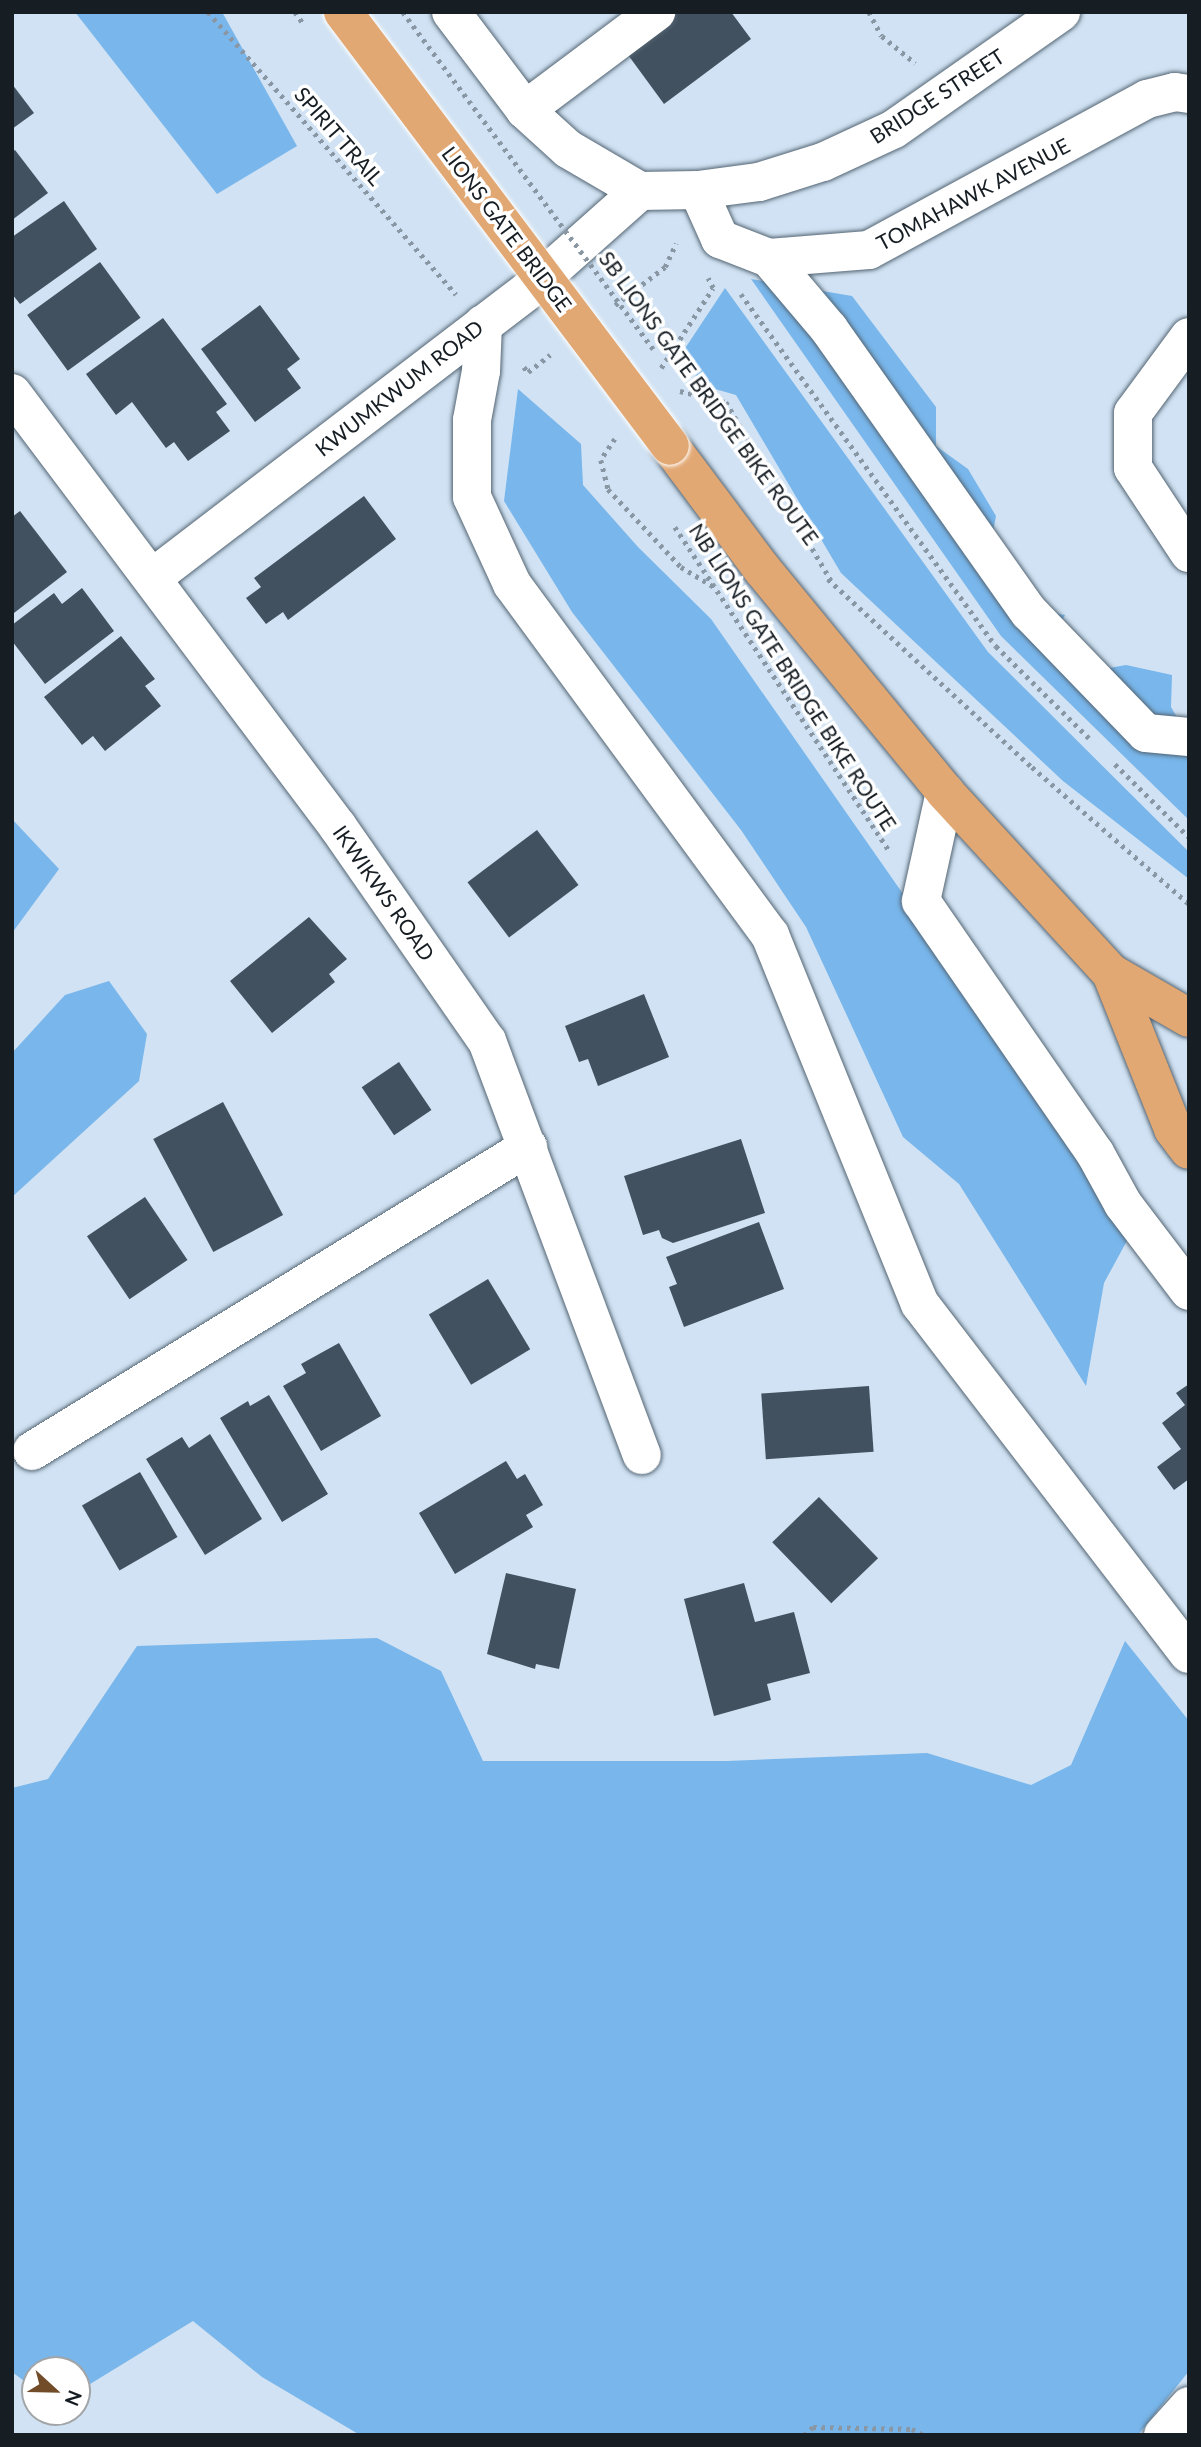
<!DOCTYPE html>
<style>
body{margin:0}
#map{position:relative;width:1201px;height:2447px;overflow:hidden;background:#d0e2f3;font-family:Lato,sans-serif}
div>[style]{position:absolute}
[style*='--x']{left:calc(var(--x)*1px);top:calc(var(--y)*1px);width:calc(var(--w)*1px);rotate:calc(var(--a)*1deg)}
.green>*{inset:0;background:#78b6eb}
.building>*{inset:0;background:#42515f;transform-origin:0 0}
.path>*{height:4.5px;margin-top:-2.25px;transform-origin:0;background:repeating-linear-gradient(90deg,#8997a4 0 3.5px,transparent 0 8.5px)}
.roads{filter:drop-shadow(0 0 2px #546573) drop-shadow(0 0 2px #546573)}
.minor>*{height:38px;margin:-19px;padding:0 19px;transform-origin:19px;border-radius:19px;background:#fff}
.highway>*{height:38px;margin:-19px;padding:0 19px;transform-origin:19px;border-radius:19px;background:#e2a874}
.path-bridge>*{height:4.5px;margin-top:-2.25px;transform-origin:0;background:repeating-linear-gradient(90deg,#8997a4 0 3.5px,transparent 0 8.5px)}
.bridges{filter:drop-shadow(0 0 2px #fff) drop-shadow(0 0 2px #fff)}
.highway-bridge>*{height:38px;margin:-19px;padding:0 19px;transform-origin:19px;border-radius:19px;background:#e2a874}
span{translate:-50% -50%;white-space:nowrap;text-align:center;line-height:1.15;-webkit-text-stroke:7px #fff;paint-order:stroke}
.street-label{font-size:21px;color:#161d23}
.frame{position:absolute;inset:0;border:14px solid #161d23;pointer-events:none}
.north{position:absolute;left:21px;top:2356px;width:70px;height:70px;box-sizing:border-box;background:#fff;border:2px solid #a2a5a7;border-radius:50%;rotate:112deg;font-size:19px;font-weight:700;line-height:28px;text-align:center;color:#161d23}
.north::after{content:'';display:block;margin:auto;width:24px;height:32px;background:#724c29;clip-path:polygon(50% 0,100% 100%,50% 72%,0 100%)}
</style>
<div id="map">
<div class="green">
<div style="clip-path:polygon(75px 12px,222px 12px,297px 146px,217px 194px)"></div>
<div style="clip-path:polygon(751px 279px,852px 296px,936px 407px,936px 446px,968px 469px,996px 516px,985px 573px,1015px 607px,1065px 615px,1048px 649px,1075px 674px,1126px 665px,1172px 675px,1171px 707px,1189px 738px,1189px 820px,1001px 636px)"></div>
<div style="clip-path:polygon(725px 288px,988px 652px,1189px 852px,1189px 879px,1063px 781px,841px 573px,736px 395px,701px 385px,682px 353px)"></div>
<div style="clip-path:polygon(518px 389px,581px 444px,583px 485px,638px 547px,711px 619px,1135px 1226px,1104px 1283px,1086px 1386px,959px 1184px,903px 1137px,806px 927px,741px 830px,572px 612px,504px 501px)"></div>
<div style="clip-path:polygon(12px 819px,59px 869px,12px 933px)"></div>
<div style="clip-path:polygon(109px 981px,147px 1034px,139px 1081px,12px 1197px,12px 1053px,65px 995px)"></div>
<div style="clip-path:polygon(377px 1638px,441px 1671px,483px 1761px,727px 1761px,927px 1753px,1031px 1785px,1071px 1765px,1125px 1641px,1189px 1721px,1189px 2371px,1138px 2435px,360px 2435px,262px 2377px,193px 2321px,77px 2392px,77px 2370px,35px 2370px,35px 2389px,12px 2372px,12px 1788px,48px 1779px,137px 1646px)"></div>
</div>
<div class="building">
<div style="clip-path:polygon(672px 12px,731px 12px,751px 39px,664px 104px,623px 48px)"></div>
<div style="clip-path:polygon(12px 84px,34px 113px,12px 129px)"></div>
<div style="clip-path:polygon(15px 150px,48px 193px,12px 220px,12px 152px)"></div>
<div style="clip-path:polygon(64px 201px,97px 249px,20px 304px,12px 294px,12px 237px)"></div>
<div style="left:100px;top:262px;width:69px;height:90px;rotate:54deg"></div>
<div style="clip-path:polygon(260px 305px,300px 359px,287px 369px,301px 388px,255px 422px,201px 349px)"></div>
<div style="clip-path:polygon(163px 318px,227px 404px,216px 412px,230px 431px,188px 461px,174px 442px,166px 448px,132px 402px,116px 415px,86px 374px)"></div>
<div style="clip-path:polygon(364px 496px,396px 539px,288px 620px,283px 612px,266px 624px,246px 598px,261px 587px,254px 578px)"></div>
<div style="clip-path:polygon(20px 511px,67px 572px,14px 613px,12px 517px)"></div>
<div style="clip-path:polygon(82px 588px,114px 631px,45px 684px,12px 641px,12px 625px,54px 593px,62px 604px)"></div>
<div style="clip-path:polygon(121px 636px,155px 679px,145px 686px,161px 706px,105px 751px,93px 736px,82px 745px,44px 697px)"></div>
<div style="left:537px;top:830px;width:69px;height:87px;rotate:53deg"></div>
<div style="clip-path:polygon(309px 917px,347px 959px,329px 974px,335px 982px,272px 1033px,230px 981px)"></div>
<div style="clip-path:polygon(644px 994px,669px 1057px,598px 1086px,588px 1059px,579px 1062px,565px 1026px)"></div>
<div style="left:399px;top:1062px;width:58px;height:45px;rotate:56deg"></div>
<div style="left:223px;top:1102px;width:128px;height:79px;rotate:62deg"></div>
<div style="clip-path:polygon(741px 1139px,765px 1213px,673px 1243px,662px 1238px,659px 1230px,643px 1235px,624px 1176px)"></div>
<div style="left:145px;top:1197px;width:76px;height:70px;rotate:56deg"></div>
<div style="clip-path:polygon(759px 1222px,784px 1289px,684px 1327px,669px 1287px,677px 1284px,666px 1257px)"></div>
<div style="left:488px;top:1279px;width:82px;height:69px;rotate:59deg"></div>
<div style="clip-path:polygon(339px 1343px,381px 1416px,321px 1451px,283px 1386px,306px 1373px,301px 1364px)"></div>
<div style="clip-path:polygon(1189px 1384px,1189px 1479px,1174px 1490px,1157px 1467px,1181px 1449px,1162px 1423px,1185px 1405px,1176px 1393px)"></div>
<div style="left:869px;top:1386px;width:66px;height:108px;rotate:86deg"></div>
<div style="clip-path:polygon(269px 1395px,328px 1494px,282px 1522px,220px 1418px,248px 1401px,250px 1406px)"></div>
<div style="clip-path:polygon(210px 1434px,262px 1519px,205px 1555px,146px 1459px,182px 1437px,189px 1448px)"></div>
<div style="clip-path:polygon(506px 1461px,517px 1479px,525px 1474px,543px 1505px,526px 1515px,533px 1527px,455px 1574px,419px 1513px)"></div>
<div style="left:140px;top:1472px;width:75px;height:67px;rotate:60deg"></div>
<div style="left:819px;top:1497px;width:85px;height:65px;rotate:46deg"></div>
<div style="clip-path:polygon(506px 1573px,576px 1589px,559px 1669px,536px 1664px,535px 1669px,487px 1654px)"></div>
<div style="clip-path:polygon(744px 1583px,755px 1622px,794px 1612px,810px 1673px,767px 1684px,771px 1700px,714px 1716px,684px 1599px)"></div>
</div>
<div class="path">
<div style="--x:208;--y:12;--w:376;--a:48.7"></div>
<div style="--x:869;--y:12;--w:27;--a:62"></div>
<div style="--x:882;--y:36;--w:43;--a:39.3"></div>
<div style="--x:741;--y:294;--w:435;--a:54.1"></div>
<div style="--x:996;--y:646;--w:131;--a:44.7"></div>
<div style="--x:615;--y:305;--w:63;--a:-37.2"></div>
<div style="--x:665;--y:267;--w:26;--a:-65"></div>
<div style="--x:524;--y:367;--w:6;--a:51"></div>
<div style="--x:528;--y:372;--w:28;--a:-38"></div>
<div style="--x:661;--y:368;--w:95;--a:-57"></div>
<div style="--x:713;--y:288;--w:11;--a:-117"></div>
<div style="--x:680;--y:391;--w:47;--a:13.4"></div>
<div style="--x:726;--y:402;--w:207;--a:59.5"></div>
<div style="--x:615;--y:439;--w:25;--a:124"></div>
<div style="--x:601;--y:460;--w:30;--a:76"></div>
<div style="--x:608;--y:489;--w:107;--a:46.9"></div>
<div style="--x:681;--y:567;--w:41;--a:31"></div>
<div style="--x:675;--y:527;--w:390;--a:56.5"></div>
<div style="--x:828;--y:579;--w:277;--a:42.7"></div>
<div style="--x:1032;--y:767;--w:208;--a:41.1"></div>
<div style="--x:1115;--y:764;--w:104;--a:44.6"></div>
<div style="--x:804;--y:2435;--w:12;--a:-42"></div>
<div style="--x:813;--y:2427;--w:99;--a:1.2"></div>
<div style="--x:912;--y:2429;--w:13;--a:27"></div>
</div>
<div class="roads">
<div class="minor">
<div style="--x:451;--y:12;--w:123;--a:52.9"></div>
<div style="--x:525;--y:110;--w:58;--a:42.2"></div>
<div style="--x:568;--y:149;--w:83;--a:30.3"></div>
<div style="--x:525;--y:110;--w:164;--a:-36.8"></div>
<div style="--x:698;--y:190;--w:54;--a:65.8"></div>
<div style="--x:720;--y:239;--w:53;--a:21.2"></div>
<div style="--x:769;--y:258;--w:100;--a:-4.6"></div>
<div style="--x:869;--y:250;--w:316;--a:-28.5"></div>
<div style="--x:1147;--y:99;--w:29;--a:-14"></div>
<div style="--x:1175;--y:92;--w:14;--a:8"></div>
<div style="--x:640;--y:191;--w:58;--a:-1"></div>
<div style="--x:698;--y:190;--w:62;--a:-7.5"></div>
<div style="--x:759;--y:182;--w:67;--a:-17.4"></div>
<div style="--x:823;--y:162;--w:78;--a:-24.9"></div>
<div style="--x:894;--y:129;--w:204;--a:-35"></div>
<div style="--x:769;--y:258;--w:93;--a:49.8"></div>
<div style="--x:829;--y:329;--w:347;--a:54.8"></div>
<div style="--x:1029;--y:612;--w:168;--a:46"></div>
<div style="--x:1146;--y:733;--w:43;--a:5.3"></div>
<div style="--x:483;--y:324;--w:47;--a:92.4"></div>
<div style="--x:481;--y:371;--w:50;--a:100.4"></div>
<div style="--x:472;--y:420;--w:77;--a:90"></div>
<div style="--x:472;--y:497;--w:96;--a:65.3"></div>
<div style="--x:512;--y:584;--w:436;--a:53.7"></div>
<div style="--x:770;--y:935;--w:398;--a:67.9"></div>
<div style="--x:920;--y:1304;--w:441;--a:52.5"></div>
<div style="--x:1189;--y:337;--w:94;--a:126.4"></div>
<div style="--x:1133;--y:413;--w:55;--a:90"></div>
<div style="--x:1133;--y:468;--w:102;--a:56.6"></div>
<div style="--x:12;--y:393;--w:543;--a:53.09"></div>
<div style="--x:338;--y:827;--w:261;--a:55.2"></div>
<div style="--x:487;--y:1041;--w:442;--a:69.5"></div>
<div style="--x:152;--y:578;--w:477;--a:-37.4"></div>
<div style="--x:531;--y:288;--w:146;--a:-41.7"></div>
<div style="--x:945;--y:792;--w:112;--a:102.4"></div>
<div style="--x:921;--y:901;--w:306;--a:55.4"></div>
<div style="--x:1095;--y:1153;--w:58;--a:61.2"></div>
<div style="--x:1123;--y:1204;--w:109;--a:52.8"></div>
<div style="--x:32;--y:1451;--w:582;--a:-31.5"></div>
<div style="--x:1163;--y:2435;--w:39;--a:-48"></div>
</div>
<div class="highway">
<div style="--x:670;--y:446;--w:154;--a:53.2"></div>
<div style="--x:762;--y:569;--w:288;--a:50.6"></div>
<div style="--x:945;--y:792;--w:246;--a:47.5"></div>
<div style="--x:1111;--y:973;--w:90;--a:30"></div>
<div style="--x:1111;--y:973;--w:168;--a:68.3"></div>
<div style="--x:1173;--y:1129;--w:26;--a:53"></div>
</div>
</div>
<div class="path-bridge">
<div style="--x:295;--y:12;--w:14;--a:54"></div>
<div style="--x:403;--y:12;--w:420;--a:53.4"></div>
</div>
<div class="bridges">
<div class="highway-bridge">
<div style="--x:343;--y:12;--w:543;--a:53"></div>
</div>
</div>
<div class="street-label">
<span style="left:937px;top:96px;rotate:-33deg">BRIDGE STREET</span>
<span style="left:339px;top:136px;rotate:49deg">SPIRIT TRAIL</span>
<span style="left:973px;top:194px;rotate:-28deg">TOMAHAWK AVENUE</span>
<span style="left:507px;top:229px;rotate:53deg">LIONS GATE BRIDGE</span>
<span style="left:399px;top:388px;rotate:-38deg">KWUMKWUM ROAD</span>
<span style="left:709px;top:398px;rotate:54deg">SB LIONS GATE BRIDGE BIKE ROUTE</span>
<span style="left:793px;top:677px;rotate:57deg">NB LIONS GATE BRIDGE BIKE ROUTE</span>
<span style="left:384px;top:893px;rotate:55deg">IKWIKWS ROAD</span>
</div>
<div class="frame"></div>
<div class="north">N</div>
</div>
